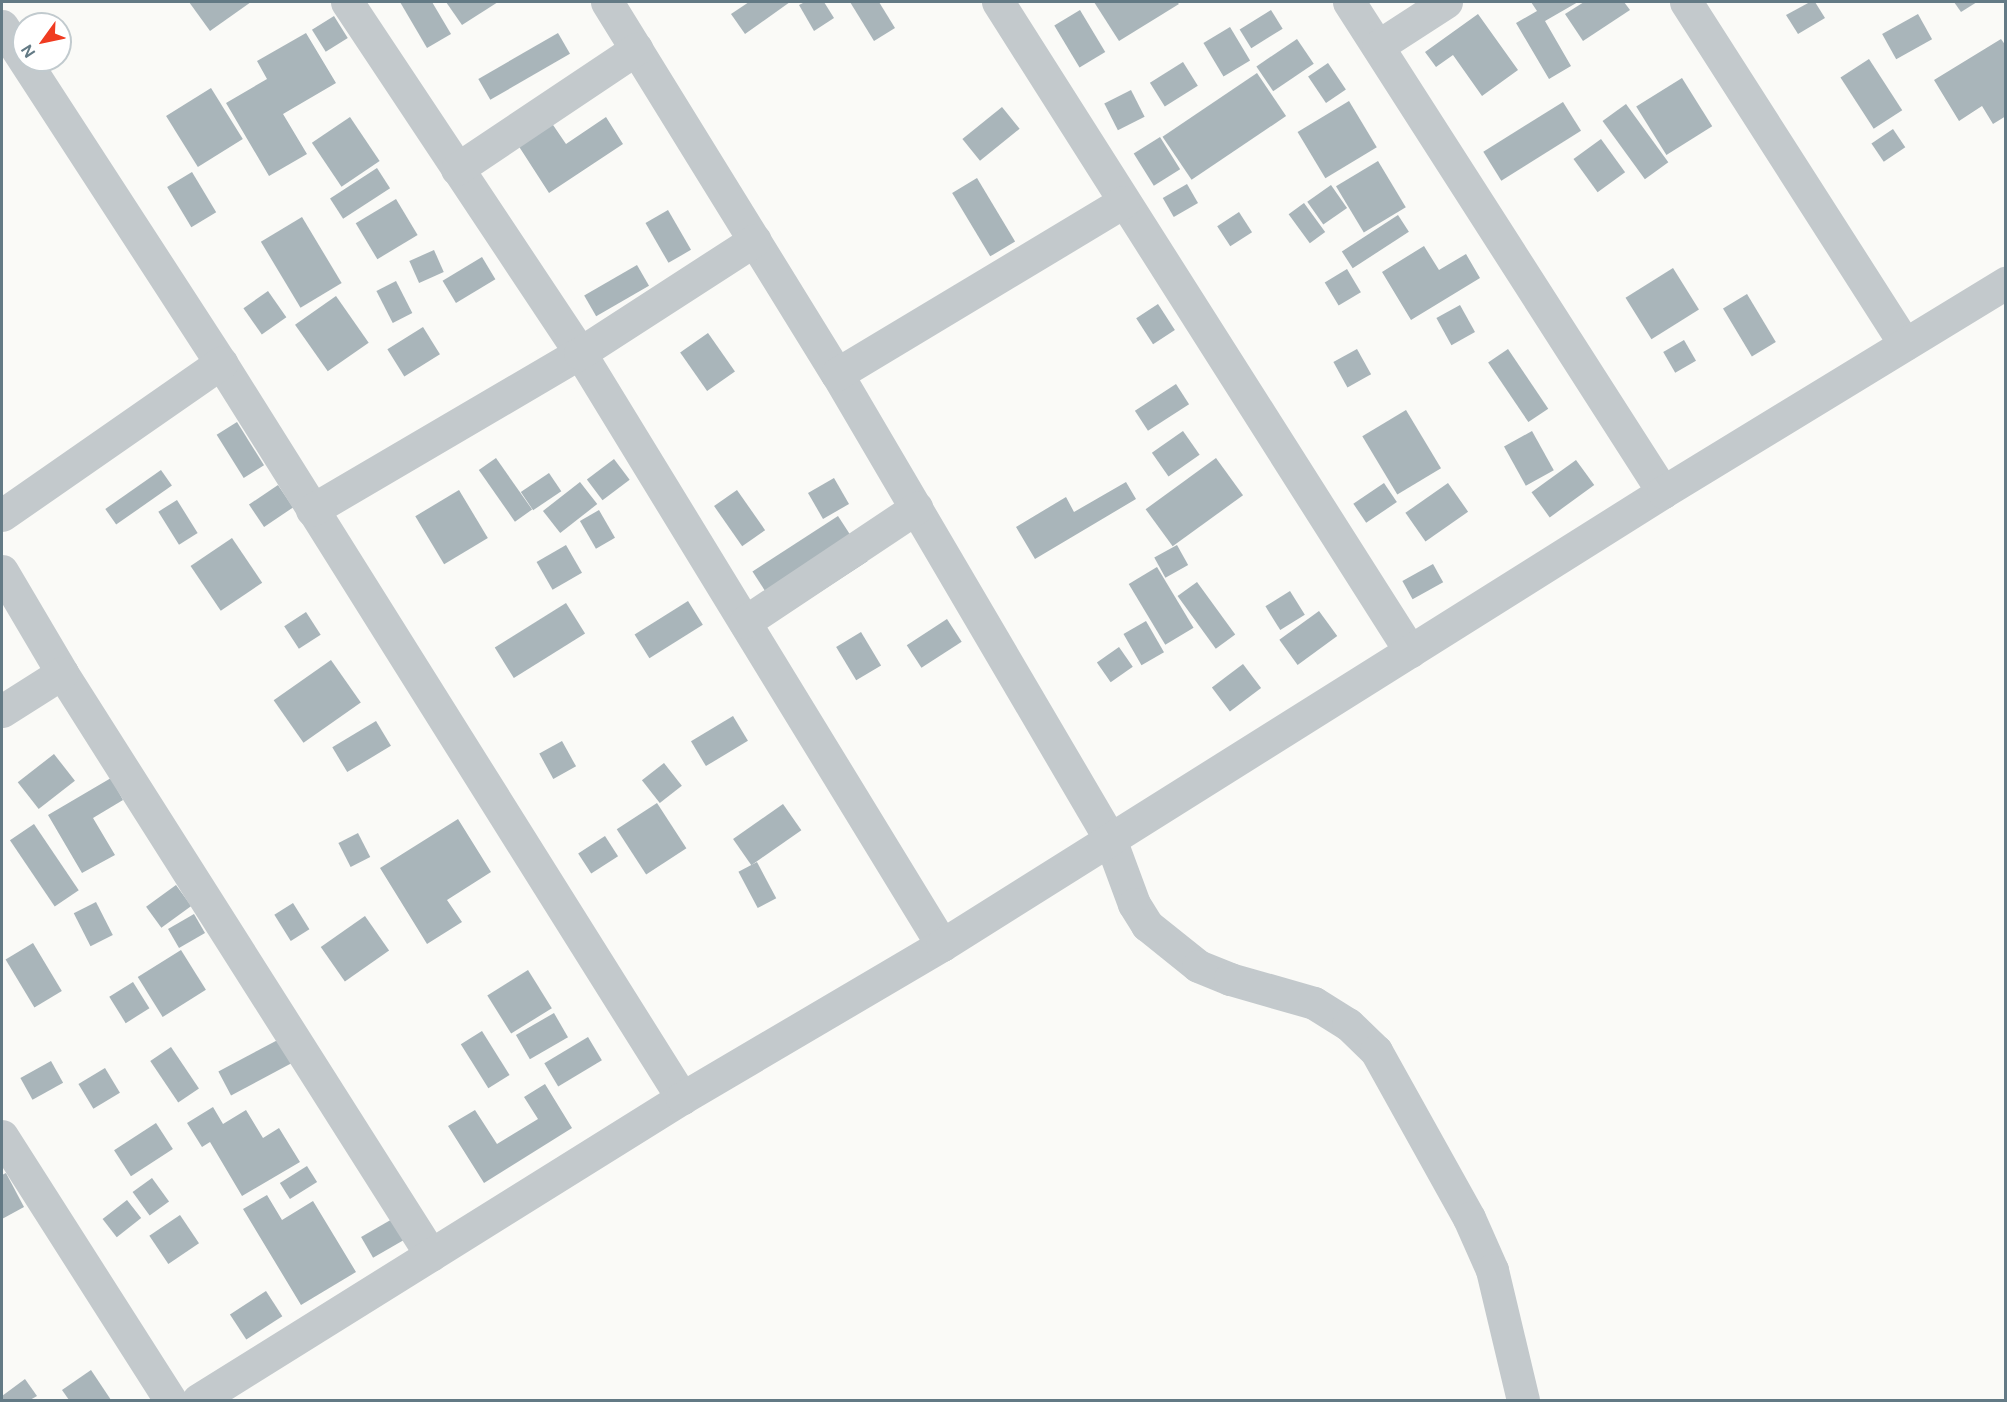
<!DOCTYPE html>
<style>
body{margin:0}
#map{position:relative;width:2007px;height:1402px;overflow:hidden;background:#fafaf7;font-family:"DM Sans",sans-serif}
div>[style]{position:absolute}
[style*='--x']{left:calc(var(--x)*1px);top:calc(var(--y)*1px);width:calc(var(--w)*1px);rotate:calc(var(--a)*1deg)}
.building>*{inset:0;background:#a9b5ba;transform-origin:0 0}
.street>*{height:33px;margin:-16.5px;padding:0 16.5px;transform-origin:16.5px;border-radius:16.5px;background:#c3c9cc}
span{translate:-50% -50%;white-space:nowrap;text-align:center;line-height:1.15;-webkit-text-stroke:6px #fff;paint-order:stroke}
.frame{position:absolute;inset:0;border:3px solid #637a85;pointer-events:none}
.north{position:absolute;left:12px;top:12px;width:60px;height:60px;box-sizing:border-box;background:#fff;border:2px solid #c1cace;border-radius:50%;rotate:237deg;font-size:16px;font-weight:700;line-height:24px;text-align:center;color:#637a85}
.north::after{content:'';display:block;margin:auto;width:21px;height:27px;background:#f03b21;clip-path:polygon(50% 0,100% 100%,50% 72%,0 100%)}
</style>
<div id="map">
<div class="building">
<div style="clip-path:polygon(189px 2px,251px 2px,210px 31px)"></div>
<div style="clip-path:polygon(400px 2px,432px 2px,451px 34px,427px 48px)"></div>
<div style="clip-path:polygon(446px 2px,498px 2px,462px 25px)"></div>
<div style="clip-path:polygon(749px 2px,790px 2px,745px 34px,731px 14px)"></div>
<div style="clip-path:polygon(805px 2px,824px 2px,834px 18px,814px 31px,799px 5px)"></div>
<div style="clip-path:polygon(850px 2px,879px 2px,895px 28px,874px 41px)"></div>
<div style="clip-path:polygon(1094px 2px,1177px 2px,1179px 4px,1119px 41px)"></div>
<div style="clip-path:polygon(1531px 2px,1578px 2px,1545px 21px,1571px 66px,1549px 79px,1516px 23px,1537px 11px)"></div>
<div style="clip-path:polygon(1584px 2px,1624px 2px,1630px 10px,1583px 41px,1565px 14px)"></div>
<div style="clip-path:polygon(1810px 2px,1815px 2px,1825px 18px,1798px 34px,1786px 15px)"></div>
<div style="clip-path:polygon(1954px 2px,1977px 2px,1961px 12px)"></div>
<div style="left:1080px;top:10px;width:49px;height:30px;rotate:59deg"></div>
<div style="left:1271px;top:10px;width:22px;height:37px;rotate:58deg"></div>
<div style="clip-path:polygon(1478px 14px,1518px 70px,1482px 96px,1453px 55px,1436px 67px,1425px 52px)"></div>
<div style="left:1918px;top:14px;width:29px;height:41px;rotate:61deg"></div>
<div style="left:334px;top:16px;width:26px;height:26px;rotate:58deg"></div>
<div style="left:1230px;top:27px;width:39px;height:31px;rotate:59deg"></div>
<div style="clip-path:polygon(306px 33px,336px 83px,283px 114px,307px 154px,269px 176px,226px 103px,267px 79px,257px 61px)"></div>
<div style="left:558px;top:33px;width:24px;height:92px;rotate:60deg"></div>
<div style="left:1297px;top:39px;width:30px;height:49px;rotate:56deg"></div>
<div style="clip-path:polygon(2001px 39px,2006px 46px,2006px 116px,1993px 124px,1982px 106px,1959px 121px,1934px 80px)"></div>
<div style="left:1869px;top:59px;width:61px;height:34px;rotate:57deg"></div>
<div style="left:1183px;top:62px;width:28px;height:39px;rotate:58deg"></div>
<div style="left:1328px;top:63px;width:32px;height:24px;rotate:56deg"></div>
<div style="left:1257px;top:73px;width:52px;height:114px;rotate:56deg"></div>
<div style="left:1682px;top:78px;width:57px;height:54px;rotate:58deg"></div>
<div style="left:211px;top:88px;width:60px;height:53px;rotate:58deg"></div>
<div style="left:1131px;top:90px;width:30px;height:30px;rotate:63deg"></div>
<div style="left:1349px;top:101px;width:54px;height:60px;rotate:59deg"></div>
<div style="left:1563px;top:102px;width:34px;height:94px;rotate:58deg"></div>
<div style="left:1626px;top:104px;width:72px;height:29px;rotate:54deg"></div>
<div style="left:1002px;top:107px;width:28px;height:51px;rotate:51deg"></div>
<div style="left:350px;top:117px;width:53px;height:46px;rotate:56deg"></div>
<div style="clip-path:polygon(606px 117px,623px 144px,549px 193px,518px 145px,551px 122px,566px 144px)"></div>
<div style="left:1893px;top:129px;width:22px;height:26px;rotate:56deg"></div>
<div style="left:1160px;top:137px;width:38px;height:31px;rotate:58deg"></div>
<div style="left:1601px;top:139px;width:41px;height:34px;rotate:54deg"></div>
<div style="left:1378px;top:161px;width:54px;height:49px;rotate:59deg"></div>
<div style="left:377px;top:168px;width:24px;height:56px;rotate:57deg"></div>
<div style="left:192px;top:172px;width:47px;height:29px;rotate:59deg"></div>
<div style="left:977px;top:178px;width:74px;height:29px;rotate:59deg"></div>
<div style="left:1187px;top:184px;width:22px;height:28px;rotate:60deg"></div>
<div style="left:1331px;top:185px;width:28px;height:29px;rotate:55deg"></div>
<div style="left:396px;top:199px;width:42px;height:47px;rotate:59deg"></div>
<div style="left:1304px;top:203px;width:36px;height:19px;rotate:54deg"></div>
<div style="left:668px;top:210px;width:46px;height:26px;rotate:60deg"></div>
<div style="left:1239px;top:212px;width:24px;height:26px;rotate:57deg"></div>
<div style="left:1398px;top:215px;width:20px;height:67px;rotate:57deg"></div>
<div style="left:302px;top:217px;width:77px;height:48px;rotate:59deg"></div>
<div style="clip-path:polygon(1424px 246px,1439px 270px,1466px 254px,1480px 278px,1411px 320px,1382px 272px)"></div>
<div style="left:434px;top:250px;width:24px;height:27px;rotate:66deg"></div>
<div style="left:482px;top:257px;width:26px;height:46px;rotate:59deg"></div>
<div style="left:637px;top:265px;width:24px;height:61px;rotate:60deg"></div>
<div style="left:1673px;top:268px;width:49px;height:56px;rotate:58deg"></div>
<div style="left:1347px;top:269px;width:27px;height:26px;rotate:59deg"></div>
<div style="left:396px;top:281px;width:36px;height:22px;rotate:63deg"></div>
<div style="left:268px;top:291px;width:32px;height:30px;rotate:55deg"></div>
<div style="left:1747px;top:294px;width:56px;height:28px;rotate:59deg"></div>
<div style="left:336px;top:296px;width:57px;height:50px;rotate:55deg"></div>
<div style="left:1158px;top:304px;width:31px;height:26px;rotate:57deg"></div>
<div style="left:1460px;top:305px;width:31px;height:27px;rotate:61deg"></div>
<div style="left:423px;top:327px;width:32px;height:42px;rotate:58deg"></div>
<div style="left:708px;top:333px;width:47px;height:34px;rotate:55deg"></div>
<div style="left:1684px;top:340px;width:24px;height:24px;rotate:60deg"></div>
<div style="left:1357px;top:349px;width:29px;height:27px;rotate:61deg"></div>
<div style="left:1508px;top:349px;width:72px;height:24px;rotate:56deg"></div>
<div style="left:1176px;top:384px;width:24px;height:49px;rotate:57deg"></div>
<div style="left:1406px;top:410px;width:68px;height:51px;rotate:59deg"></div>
<div style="left:237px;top:422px;width:51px;height:24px;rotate:58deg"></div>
<div style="left:1183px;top:431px;width:29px;height:38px;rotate:55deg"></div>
<div style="left:1532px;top:431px;width:45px;height:32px;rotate:61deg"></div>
<div style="left:496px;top:458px;width:63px;height:21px;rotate:55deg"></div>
<div style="left:1216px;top:458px;width:46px;height:87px;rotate:54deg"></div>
<div style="left:614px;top:459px;width:26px;height:34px;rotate:53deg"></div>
<div style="left:1576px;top:460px;width:31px;height:55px;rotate:54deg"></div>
<div style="left:161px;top:470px;width:19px;height:68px;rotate:55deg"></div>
<div style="left:549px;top:473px;width:22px;height:34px;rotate:56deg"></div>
<div style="left:834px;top:478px;width:30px;height:30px;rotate:60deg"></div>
<div style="left:580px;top:482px;width:28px;height:47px;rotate:52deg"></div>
<div style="clip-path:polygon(1126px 482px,1136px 499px,1035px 559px,1016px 527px,1066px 497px,1074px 512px)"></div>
<div style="left:1384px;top:483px;width:23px;height:37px;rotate:56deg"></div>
<div style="left:1448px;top:483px;width:35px;height:52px;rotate:55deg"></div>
<div style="left:278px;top:485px;width:27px;height:35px;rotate:56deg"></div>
<div style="left:459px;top:490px;width:56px;height:51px;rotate:59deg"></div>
<div style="left:737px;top:490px;width:49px;height:28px;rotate:55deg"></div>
<div style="left:177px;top:500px;width:39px;height:22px;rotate:58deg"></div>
<div style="left:599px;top:510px;width:32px;height:22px;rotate:60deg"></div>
<div style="left:838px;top:516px;width:54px;height:102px;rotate:57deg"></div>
<div style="left:232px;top:538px;width:54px;height:50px;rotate:56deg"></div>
<div style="left:566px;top:545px;width:32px;height:34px;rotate:60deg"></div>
<div style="left:1177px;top:545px;width:23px;height:26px;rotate:61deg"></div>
<div style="left:1433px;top:564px;width:21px;height:35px;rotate:61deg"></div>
<div style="left:1157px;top:567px;width:71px;height:33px;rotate:59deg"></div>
<div style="left:1197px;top:582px;width:65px;height:24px;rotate:54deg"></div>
<div style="left:1290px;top:591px;width:28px;height:29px;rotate:58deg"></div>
<div style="left:688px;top:601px;width:28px;height:63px;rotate:58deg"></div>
<div style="left:566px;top:603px;width:36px;height:84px;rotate:58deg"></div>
<div style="left:1319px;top:611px;width:31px;height:49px;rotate:54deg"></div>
<div style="left:306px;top:612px;width:27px;height:26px;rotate:57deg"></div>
<div style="left:947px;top:619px;width:27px;height:48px;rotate:57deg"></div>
<div style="left:1146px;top:621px;width:36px;height:26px;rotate:60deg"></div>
<div style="left:861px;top:632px;width:39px;height:29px;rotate:59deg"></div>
<div style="left:1119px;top:647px;width:24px;height:27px;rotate:55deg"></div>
<div style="left:331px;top:660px;width:52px;height:70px;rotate:55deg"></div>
<div style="left:1243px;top:664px;width:30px;height:39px;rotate:53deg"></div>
<div style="left:733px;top:716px;width:29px;height:49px;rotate:59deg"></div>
<div style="left:376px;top:721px;width:29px;height:51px;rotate:59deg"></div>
<div style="left:562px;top:741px;width:29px;height:26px;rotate:61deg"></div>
<div style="left:54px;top:754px;width:34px;height:46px;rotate:52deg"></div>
<div style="left:664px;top:763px;width:29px;height:28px;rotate:52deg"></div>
<div style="clip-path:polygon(111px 778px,123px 800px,93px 818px,115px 855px,82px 873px,48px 815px)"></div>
<div style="left:657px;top:803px;width:54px;height:48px;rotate:57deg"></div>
<div style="left:783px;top:804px;width:32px;height:61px;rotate:55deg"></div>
<div style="clip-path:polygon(458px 819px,491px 872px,447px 900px,462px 922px,427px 944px,380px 868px)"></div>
<div style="left:34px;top:824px;width:80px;height:29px;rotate:56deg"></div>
<div style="left:358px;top:833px;width:27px;height:22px;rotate:63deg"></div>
<div style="left:605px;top:836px;width:24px;height:32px;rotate:57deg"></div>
<div style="left:757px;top:862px;width:41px;height:21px;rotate:62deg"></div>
<div style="left:176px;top:885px;width:26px;height:37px;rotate:54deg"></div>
<div style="left:96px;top:902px;width:37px;height:25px;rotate:63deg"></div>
<div style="left:293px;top:903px;width:31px;height:22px;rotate:58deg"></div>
<div style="left:194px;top:914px;width:22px;height:30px;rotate:60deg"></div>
<div style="left:365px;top:916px;width:42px;height:54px;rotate:55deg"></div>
<div style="left:33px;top:943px;width:56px;height:32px;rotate:59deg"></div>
<div style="left:181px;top:950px;width:47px;height:51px;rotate:58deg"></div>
<div style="left:528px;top:970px;width:45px;height:48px;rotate:58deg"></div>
<div style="left:133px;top:982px;width:31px;height:28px;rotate:58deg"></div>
<div style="left:554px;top:1013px;width:28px;height:44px;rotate:60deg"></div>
<div style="left:482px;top:1031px;width:52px;height:25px;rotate:58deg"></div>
<div style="left:289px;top:1034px;width:27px;height:80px;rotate:62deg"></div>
<div style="left:588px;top:1037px;width:27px;height:51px;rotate:59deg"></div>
<div style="left:171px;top:1047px;width:50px;height:25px;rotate:56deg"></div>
<div style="left:51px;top:1061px;width:25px;height:35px;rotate:61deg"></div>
<div style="left:105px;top:1068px;width:29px;height:31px;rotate:59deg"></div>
<div style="clip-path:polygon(545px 1084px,572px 1128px,484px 1183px,448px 1126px,475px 1110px,497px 1144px,538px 1119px,524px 1097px)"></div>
<div style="clip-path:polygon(213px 1107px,223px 1124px,246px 1110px,263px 1138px,279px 1128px,300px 1162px,242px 1196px,210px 1142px,202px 1147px,187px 1123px)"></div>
<div style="left:156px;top:1123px;width:31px;height:50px;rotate:57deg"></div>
<div style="left:307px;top:1166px;width:19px;height:32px;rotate:58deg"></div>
<div style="clip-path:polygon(6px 1173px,24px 1207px,2px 1219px,2px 1175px)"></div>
<div style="left:152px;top:1178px;width:29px;height:24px;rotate:54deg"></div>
<div style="clip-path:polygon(267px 1195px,282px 1220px,313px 1201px,356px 1272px,301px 1305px,243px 1209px)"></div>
<div style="left:127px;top:1200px;width:23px;height:31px;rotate:52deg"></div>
<div style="left:180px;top:1215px;width:34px;height:37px;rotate:56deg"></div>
<div style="left:394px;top:1218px;width:24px;height:38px;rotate:60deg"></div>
<div style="left:266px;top:1291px;width:30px;height:43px;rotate:57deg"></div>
<div style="clip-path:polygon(91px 1370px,111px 1400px,69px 1400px,62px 1390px)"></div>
<div style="clip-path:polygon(25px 1379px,37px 1396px,30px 1400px,2px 1400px,2px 1396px)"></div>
</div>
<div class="street">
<div style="--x:347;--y:2;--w:421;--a:56.4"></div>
<div style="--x:580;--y:353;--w:694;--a:58.55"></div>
<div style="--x:607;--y:2;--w:437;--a:58.3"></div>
<div style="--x:837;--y:374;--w:539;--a:59.58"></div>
<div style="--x:1110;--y:839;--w:69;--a:69.7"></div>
<div style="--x:1134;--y:904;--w:25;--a:58"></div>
<div style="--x:1147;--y:925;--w:65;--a:38.8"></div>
<div style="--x:1198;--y:966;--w:35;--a:22"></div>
<div style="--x:1230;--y:979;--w:87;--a:15.9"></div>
<div style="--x:1314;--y:1003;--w:40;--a:32"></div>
<div style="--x:1348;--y:1024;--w:39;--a:44"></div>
<div style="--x:1376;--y:1051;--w:191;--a:60.9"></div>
<div style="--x:1469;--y:1218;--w:57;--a:66.1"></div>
<div style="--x:1492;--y:1270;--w:134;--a:76.6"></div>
<div style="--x:998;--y:2;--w:769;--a:57.59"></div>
<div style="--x:1349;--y:2;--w:582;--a:57.35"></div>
<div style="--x:1686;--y:2;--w:406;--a:57.4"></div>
<div style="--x:2;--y:26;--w:402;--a:57"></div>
<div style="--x:221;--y:363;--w:868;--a:57.9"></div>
<div style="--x:1378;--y:46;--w:81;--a:-32.9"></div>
<div style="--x:457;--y:169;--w:216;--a:-33.8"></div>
<div style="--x:837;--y:374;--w:334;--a:-31"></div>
<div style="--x:312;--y:510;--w:311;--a:-30.4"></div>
<div style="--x:580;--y:353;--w:208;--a:-32.9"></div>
<div style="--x:2;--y:515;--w:267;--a:-34.8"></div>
<div style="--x:2;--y:571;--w:118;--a:59.5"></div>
<div style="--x:62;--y:673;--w:689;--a:57.62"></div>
<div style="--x:745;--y:622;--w:206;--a:-33.7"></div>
<div style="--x:2;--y:711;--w:71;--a:-32.3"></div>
<div style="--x:2;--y:1136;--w:313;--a:57.5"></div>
<div style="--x:198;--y:1400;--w:570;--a:-31.96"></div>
<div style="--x:682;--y:1098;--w:302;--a:-30.5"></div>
<div style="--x:942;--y:945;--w:851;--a:-32.14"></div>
<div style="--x:1663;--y:492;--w:402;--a:-31.4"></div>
</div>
<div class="frame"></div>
<div class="north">N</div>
</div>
